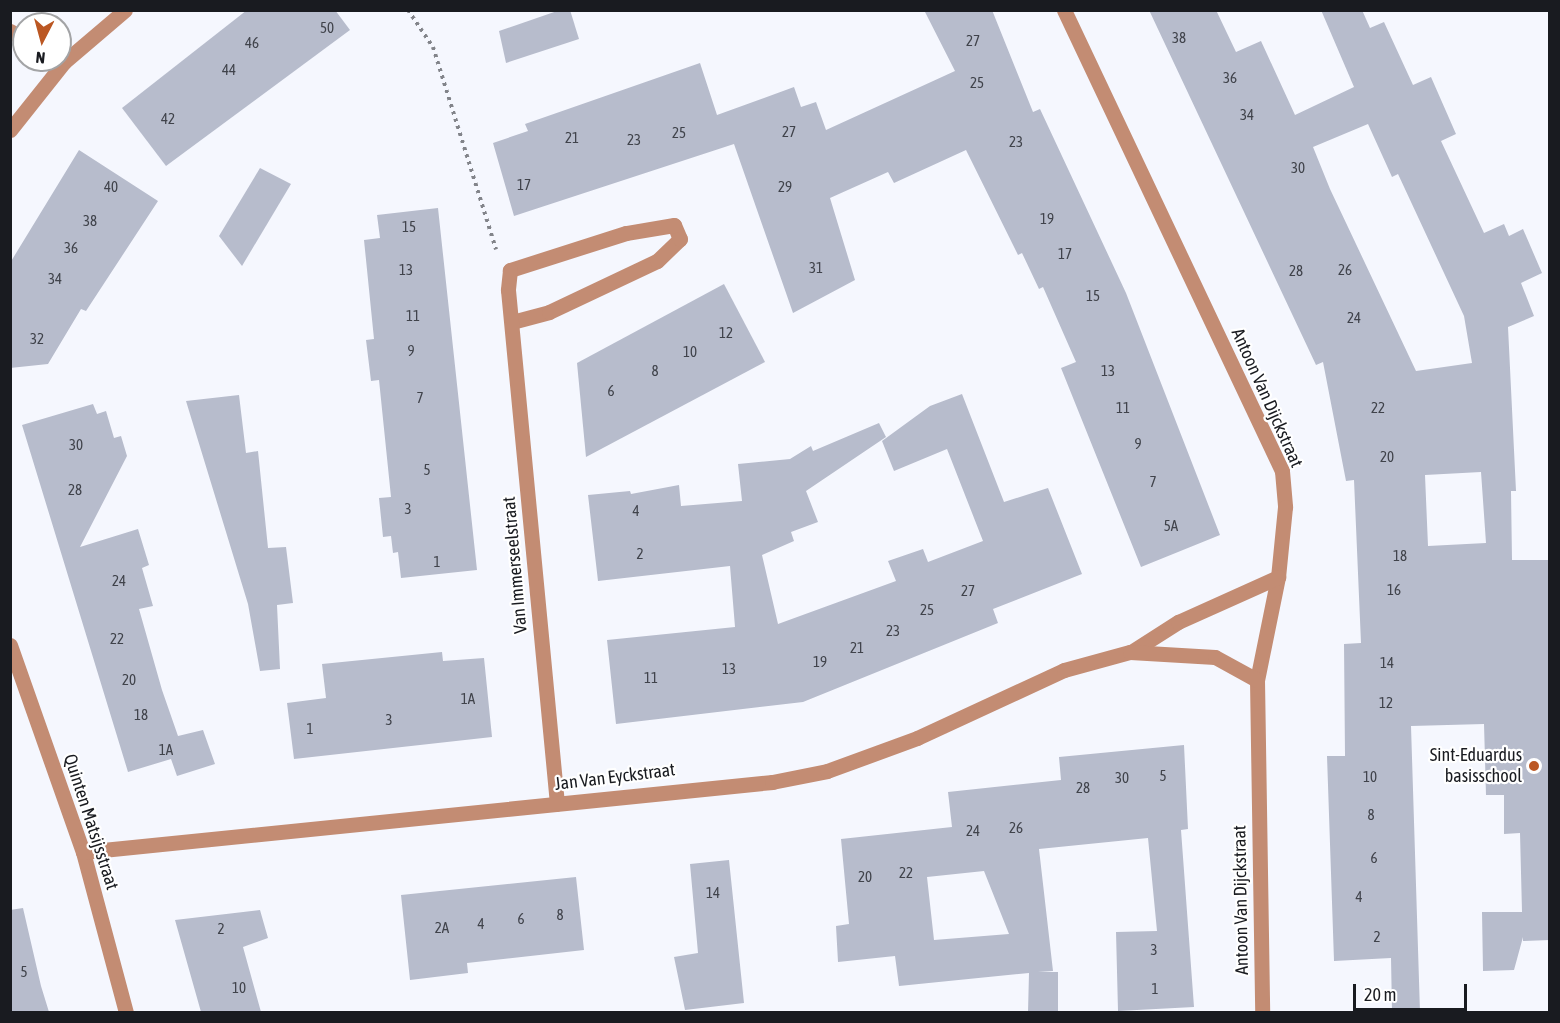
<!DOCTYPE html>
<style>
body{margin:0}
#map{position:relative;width:1560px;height:1023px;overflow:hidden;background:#f5f7fe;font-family:"Asap Condensed",sans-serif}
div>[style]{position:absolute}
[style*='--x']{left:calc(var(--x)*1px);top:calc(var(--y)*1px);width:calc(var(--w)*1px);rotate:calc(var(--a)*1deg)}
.building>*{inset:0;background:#b7bccc}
.path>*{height:4px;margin-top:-2px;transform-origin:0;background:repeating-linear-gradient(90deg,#82848a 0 3px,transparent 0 7.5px)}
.minor>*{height:15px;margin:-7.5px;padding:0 7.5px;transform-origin:7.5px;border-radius:7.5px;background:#c38c73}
.dots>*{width:16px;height:16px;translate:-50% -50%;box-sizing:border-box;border:3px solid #fff;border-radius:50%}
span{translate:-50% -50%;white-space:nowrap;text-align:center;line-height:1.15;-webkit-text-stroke:4.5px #fff;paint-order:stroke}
.number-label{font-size:15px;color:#40434b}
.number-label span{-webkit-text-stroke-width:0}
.street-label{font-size:18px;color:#191b20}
.poi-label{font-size:18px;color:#191b20}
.right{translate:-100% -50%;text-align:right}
.frame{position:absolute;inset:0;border:12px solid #191b20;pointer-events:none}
.north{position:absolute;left:12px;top:12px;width:60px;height:60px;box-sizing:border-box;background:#fff;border:2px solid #a3a4a6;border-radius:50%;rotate:186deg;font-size:16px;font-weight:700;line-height:24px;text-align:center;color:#191b20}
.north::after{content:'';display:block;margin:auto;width:21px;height:27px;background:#bb5723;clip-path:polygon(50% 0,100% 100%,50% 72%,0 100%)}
.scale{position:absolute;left:1353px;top:984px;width:114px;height:27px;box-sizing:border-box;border:3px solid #191b20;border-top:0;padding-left:8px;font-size:18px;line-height:21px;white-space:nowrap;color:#191b20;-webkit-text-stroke:4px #fff;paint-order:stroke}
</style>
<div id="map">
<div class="building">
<div style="clip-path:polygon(247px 10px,335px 10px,350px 30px,166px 166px,122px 108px)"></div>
<div style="clip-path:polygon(560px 10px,570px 10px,579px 39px,506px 63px,499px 31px)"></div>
<div style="clip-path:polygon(924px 10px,992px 10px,1033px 112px,1040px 109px,1126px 293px,1220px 535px,1141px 567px,1061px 368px,1076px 362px,1043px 287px,1039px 289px,1022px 253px,1018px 255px,966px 150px,894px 183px,888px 172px,830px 198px,855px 280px,793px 313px,734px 144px,514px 216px,493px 143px,528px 131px,525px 124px,700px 63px,717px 115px,794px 87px,801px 107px,816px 102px,826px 130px,955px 71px)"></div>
<div style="clip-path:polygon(evenodd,1149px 10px,1216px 10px,1236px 52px,1261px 41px,1295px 115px,1354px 87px,1321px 10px,1362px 10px,1370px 28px,1384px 22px,1413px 85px,1431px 77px,1456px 134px,1441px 141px,1484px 233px,1504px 224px,1509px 236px,1523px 229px,1542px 273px,1521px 283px,1534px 316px,1508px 327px,1516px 491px,1511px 491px,1512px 560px,1549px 560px,1550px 940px,1523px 941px,1523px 937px,1514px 970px,1483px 971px,1482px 912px,1522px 912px,1520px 833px,1504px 834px,1504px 795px,1486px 795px,1484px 724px,1411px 726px,1420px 1012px,1392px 1012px,1391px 958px,1334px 961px,1327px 756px,1345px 756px,1344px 644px,1361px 643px,1354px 480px,1346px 481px,1323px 362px,1316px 365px,1149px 10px,1368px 124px,1392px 177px,1398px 174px,1464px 316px,1472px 363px,1416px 371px,1330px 189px,1313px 147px,1368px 124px,1149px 10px,1481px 472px,1486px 543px,1428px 546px,1425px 475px,1481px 472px)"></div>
<div style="clip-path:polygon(79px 150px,158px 201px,86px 311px,81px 309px,48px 364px,10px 368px,10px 263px)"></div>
<div style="clip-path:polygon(260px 168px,291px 184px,242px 266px,219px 236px)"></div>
<div style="clip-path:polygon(438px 208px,477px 570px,401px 578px,398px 552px,393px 553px,391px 536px,383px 537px,379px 498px,391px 497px,379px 380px,371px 381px,366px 340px,374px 339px,364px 240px,380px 238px,377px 215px)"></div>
<div style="clip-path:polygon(724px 284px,765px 362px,586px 457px,577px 363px)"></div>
<div style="clip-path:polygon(962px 394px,1004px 502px,1048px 488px,1082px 574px,993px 609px,998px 623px,803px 702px,616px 724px,607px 640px,735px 627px,730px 566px,598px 581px,588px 495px,630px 491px,631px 494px,679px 485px,681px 506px,742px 501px,738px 464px,790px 459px,811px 446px,813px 451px,879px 423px,886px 437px,806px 491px,818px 522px,791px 532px,794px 541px,762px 555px,778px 624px,896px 581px,888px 561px,923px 549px,928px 562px,983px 541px,947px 449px,894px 471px,882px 441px,930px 406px)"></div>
<div style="clip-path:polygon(239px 395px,246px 453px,258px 451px,268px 548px,286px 547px,293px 603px,277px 605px,280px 669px,260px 671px,248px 604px,186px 401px)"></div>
<div style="clip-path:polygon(93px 404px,97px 414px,106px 411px,114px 438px,121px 436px,127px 456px,80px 547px,138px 529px,149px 565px,142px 568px,153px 606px,139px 609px,162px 690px,178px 736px,203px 730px,215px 764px,177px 776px,171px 759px,128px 772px,22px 425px)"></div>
<div style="clip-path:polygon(442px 652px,443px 661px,484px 658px,492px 737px,294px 759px,287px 703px,326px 698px,322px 664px)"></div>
<div style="clip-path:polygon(evenodd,1184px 745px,1188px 829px,1181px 830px,1194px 1007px,1118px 1011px,1116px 932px,1157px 931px,1148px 838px,1039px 849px,1053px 971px,1038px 972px,1058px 972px,1058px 1012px,1028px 1012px,1029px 973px,899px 986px,895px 956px,838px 962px,836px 926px,849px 924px,841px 839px,952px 827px,948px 792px,1061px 780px,1059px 757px,1184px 745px,984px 871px,1009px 934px,934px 940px,927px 877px,984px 871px)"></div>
<div style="clip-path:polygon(729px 860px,744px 1003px,685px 1010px,674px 957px,698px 953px,690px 864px)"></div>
<div style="clip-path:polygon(576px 877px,584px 950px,467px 963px,468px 973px,410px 980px,401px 895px)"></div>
<div style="clip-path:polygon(23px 908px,41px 986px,49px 1012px,10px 1012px,10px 910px)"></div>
<div style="clip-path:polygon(260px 910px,268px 938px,243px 947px,261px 1012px,201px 1012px,175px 920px)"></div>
</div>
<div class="path">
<div style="--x:408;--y:10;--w:45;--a:56"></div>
<div style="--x:433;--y:47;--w:212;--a:72.7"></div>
</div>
<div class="minor">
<div style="--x:1064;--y:10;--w:510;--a:64.69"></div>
<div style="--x:1282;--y:471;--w:36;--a:85"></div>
<div style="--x:1285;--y:507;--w:70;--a:95.7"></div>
<div style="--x:1278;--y:577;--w:105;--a:101.5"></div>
<div style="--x:1257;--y:680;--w:332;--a:89.1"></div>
<div style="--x:10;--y:31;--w:16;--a:30"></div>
<div style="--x:10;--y:130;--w:87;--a:-51.5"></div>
<div style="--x:64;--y:62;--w:80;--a:-40.4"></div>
<div style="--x:512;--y:322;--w:38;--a:-15"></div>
<div style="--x:549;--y:312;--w:119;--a:-25.3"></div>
<div style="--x:657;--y:261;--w:32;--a:-44"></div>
<div style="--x:680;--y:239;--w:15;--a:-113"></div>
<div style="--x:674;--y:225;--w:49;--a:170.5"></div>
<div style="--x:626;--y:233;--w:122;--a:162.3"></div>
<div style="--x:510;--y:270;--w:20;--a:96"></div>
<div style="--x:508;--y:290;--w:516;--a:84.55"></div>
<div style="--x:10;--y:645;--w:219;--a:70.6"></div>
<div style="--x:83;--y:852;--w:166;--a:75"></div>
<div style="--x:1131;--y:652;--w:56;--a:-32.6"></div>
<div style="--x:1178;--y:622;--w:110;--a:-24.2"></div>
<div style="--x:83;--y:852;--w:693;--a:-5.8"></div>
<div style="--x:772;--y:782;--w:56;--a:-11.3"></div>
<div style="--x:827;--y:771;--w:96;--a:-20.1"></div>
<div style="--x:917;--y:738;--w:162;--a:-24.8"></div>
<div style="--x:1064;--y:670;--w:68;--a:-15.3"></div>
<div style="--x:1130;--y:652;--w:85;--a:3.4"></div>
<div style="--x:1215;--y:657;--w:48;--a:28.7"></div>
</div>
<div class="dots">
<div style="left:1534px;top:766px;background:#bb5723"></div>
</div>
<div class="number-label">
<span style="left:327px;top:28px">50</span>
<span style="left:1179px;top:38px">38</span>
<span style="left:973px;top:41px">27</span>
<span style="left:252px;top:43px">46</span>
<span style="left:229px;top:70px">44</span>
<span style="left:1230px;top:78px">36</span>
<span style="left:977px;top:83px">25</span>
<span style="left:1247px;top:115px">34</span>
<span style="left:168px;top:119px">42</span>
<span style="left:789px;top:132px">27</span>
<span style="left:679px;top:133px">25</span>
<span style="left:572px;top:138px">21</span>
<span style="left:634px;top:140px">23</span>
<span style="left:1016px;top:142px">23</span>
<span style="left:1298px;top:168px">30</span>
<span style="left:524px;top:185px">17</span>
<span style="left:111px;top:187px">40</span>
<span style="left:785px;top:187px">29</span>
<span style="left:1047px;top:219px">19</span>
<span style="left:90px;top:221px">38</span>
<span style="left:409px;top:227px">15</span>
<span style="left:71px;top:248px">36</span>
<span style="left:1065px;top:254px">17</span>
<span style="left:816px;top:268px">31</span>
<span style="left:406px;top:270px">13</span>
<span style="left:1345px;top:270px">26</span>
<span style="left:1296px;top:271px">28</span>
<span style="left:55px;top:279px">34</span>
<span style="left:1093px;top:296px">15</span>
<span style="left:413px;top:316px">11</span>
<span style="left:1354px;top:318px">24</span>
<span style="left:726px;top:333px">12</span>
<span style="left:37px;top:339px">32</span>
<span style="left:411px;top:351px">9</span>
<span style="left:690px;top:352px">10</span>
<span style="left:655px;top:371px">8</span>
<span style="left:1108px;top:371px">13</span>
<span style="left:611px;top:391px">6</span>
<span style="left:420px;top:398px">7</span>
<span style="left:1123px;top:408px">11</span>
<span style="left:1378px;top:408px">22</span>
<span style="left:1138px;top:444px">9</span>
<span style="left:76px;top:445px">30</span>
<span style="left:1387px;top:457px">20</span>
<span style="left:427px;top:470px">5</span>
<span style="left:1153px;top:482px">7</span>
<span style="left:75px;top:490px">28</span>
<span style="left:408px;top:509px">3</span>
<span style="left:636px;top:511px">4</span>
<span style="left:1171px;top:526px">5A</span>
<span style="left:640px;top:554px">2</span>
<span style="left:1400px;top:556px">18</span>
<span style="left:437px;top:562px">1</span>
<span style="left:119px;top:581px">24</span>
<span style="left:1394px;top:590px">16</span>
<span style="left:968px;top:591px">27</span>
<span style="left:927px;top:610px">25</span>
<span style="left:893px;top:631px">23</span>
<span style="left:117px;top:639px">22</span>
<span style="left:857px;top:648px">21</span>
<span style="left:820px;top:662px">19</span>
<span style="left:1387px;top:663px">14</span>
<span style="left:729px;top:669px">13</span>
<span style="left:651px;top:678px">11</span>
<span style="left:129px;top:680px">20</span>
<span style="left:468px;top:699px">1A</span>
<span style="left:1386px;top:703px">12</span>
<span style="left:141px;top:715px">18</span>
<span style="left:389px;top:720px">3</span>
<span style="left:310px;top:729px">1</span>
<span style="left:166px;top:750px">1A</span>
<span style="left:1163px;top:776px">5</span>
<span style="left:1370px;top:777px">10</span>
<span style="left:1122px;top:778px">30</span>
<span style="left:1083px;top:788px">28</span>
<span style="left:1371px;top:815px">8</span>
<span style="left:1016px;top:828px">26</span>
<span style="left:973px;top:831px">24</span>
<span style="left:1374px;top:858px">6</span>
<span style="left:906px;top:873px">22</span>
<span style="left:865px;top:877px">20</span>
<span style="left:713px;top:893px">14</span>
<span style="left:1359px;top:897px">4</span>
<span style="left:560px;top:915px">8</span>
<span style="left:521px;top:919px">6</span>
<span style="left:481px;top:924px">4</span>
<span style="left:442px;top:928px">2A</span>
<span style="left:221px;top:929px">2</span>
<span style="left:1377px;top:937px">2</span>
<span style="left:1154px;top:950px">3</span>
<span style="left:24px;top:972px">5</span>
<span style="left:239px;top:988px">10</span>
<span style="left:1155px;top:989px">1</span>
</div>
<div class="street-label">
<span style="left:1267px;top:398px;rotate:66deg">Antoon Van Dijckstraat</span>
<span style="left:515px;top:565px;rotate:-95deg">Van Immerseelstraat</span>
<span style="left:615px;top:777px;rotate:-7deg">Jan Van Eyckstraat</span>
<span style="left:91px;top:822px;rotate:72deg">Quinten Matsijsstraat</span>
<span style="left:1241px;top:900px;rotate:-91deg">Antoon Van Dijckstraat</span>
</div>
<div class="poi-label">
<span class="right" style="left:1522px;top:766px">Sint-Eduardus<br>basisschool</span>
</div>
<div class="frame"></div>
<div class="north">N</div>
<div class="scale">20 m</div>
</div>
